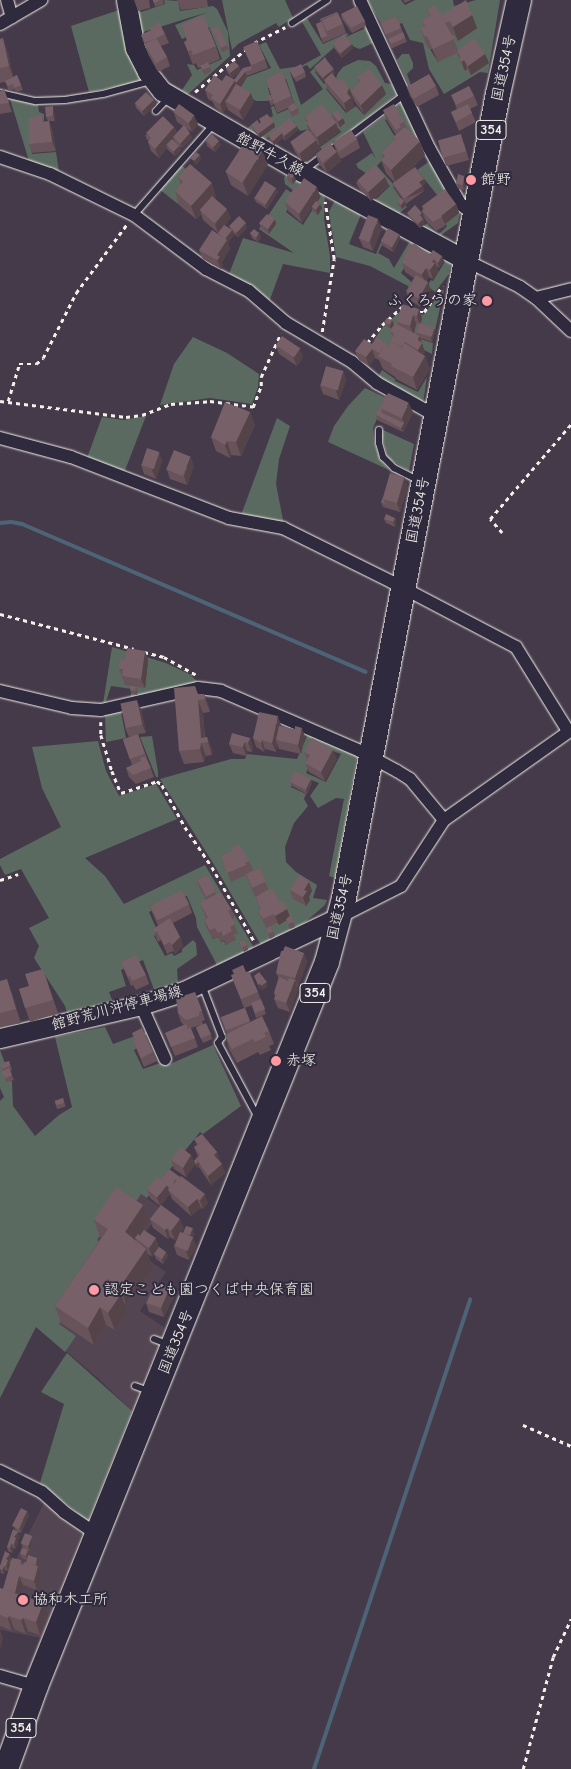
<!DOCTYPE html>
<meta charset="utf-8">
<style>
body{margin:0}
#map{position:relative;width:571px;height:1769px;overflow:hidden;background:#453a4a;font-family:"Comic Neue","Klee One",sans-serif}
div>[style]{position:absolute}
[style*='--x']{left:calc(var(--x)*1px);top:calc(var(--y)*1px);width:calc(var(--w)*1px);rotate:calc(var(--a)*1deg)}
.built>*{inset:0;background:#544553}
.green>*{inset:0;background:#5b6a60}
.stream>*{height:4px;margin:-2px;padding:0 2px;transform-origin:2px;border-radius:2px;background:#4c6476}
.path>*{height:2.5px;margin-top:-1.25px;transform-origin:0;background:repeating-linear-gradient(90deg,#f4f1e8 0 4px,transparent 0 8px)}
.roads{filter:drop-shadow(0 0 1px #f4f1e8) drop-shadow(0 0 1px #f4f1e8)}
.lane>*{height:6px;margin:-3px;padding:0 3px;transform-origin:3px;border-radius:3px;background:#2f2a3d}
.street>*{height:12px;margin:-6px;padding:0 6px;transform-origin:6px;border-radius:6px;background:#2f2a3d}
.secondary>*{height:19px;margin:-9.5px;padding:0 9.5px;transform-origin:9.5px;border-radius:9.5px;background:#2f2a3d}
.highway>*{height:24px;margin:-12px;padding:0 12px;transform-origin:12px;border-radius:12px;background:#2f2a3d}
.wall>*{inset:0;background:#675359;transform-origin:0 0}
.shaded-wall>*{inset:0;background:#544349;transform-origin:0 0}
.building>*{inset:0;background:#786068;transform-origin:0 0}
.dots>*{width:14px;height:14px;translate:-50% -50%;box-sizing:border-box;border:2px solid #2f2a3d;border-radius:50%}
span{translate:-50% -50%;white-space:nowrap;text-align:center;line-height:1.15;-webkit-text-stroke:4px #2f2a3d;paint-order:stroke}
.shield-label span{padding:1px 4px;background:#2f2a3d;border:1px solid;border-radius:4px;-webkit-text-stroke-width:0}
.shield-label{font-size:14px;color:#f4f1e8;font-weight:700}
.street-label{font-size:15px;color:#f4f1e8}
.poi-label{font-size:15px;color:#f4f1e8}
.left{translate:0 -50%;text-align:left}
.right{translate:-100% -50%;text-align:right}
</style>
<div id="map">
<div class="built">
<div style="clip-path:polygon(116px 1176px,162px 1209px,134px 1250px,166px 1272px,140px 1311px,165px 1328px,132px 1411px,99px 1379px,36px 1326px)"></div>
<div style="clip-path:polygon(45px 1501px,83px 1531px,41px 1638px,0 1630px,0 1603px,13px 1565px)"></div>
</div>
<div class="green">
<div style="clip-path:polygon(164px 0,178px 1px,180px 11px,213px 6px,217px 9px,228px 32px,230px 56px,186px 96px,168px 85px,170px 83px,182px 90px,192px 75px,187px 64px,194px 65px,197px 70px,222px 59px,209px 27px,182px 39px,175px 25px,208px 12px,140px 33px,135px 14px,165px 4px)"></div>
<div style="clip-path:polygon(222px 0,285px 0,293px 18px,279px 27px,276px 23px,238px 44px,232px 50px)"></div>
<div style="clip-path:polygon(evenodd,367px 0,401px 0,405px 5px,415px 0,453px 0,454px 6px,476px 0,500px 0,488px 73px,480px 72px,444px 94px,429px 69px,423px 43px,410px 40px,402px 23px,385px 30px,367px 0,477px 28px,458px 40px,454px 34px,450px 36px,438px 62px,425px 41px,477px 28px)"></div>
<div style="clip-path:polygon(119px 10px,143px 81px,89px 92px,71px 26px)"></div>
<div style="clip-path:polygon(307px 18px,323px 44px,347px 33px,348px 35px,310px 69px,307px 65px,290px 72px,301px 105px,323px 89px,310px 72px,325px 57px,327px 61px,315px 72px,324px 84px,333px 77px,335px 81px,326px 89px,346px 113px,356px 106px,364px 115px,386px 94px,372px 77px,355px 99px,345px 86px,341px 89px,336px 78px,338px 73px,343px 67px,358px 60px,370px 61px,376px 66px,385px 83px,391px 84px,397px 94px,354px 128px,322px 150px,320px 147px,341px 132px,326px 112px,307px 125px,309px 129px,300px 131px,293px 121px,262px 141px,246px 130px,251px 125px,256px 123px,258px 124px,273px 116px,271px 107px,274px 106px,277px 114px,295px 106px,286px 79px,268px 88px,271px 99px,267px 101px,256px 101px,239px 90px,247px 77px,271px 68px,259px 45px,266px 42px,280px 69px,301px 66px,321px 55px,301px 20px)"></div>
<div style="clip-path:polygon(368px 27px,387px 71px,373px 43px,360px 49px,354px 47px,346px 37px)"></div>
<div style="clip-path:polygon(402px 54px,409px 54px,413px 63px,413px 68px,407px 74px,412px 88px,411px 90px,397px 60px)"></div>
<div style="clip-path:polygon(10px 99px,38px 105px,39px 112px,44px 114px,44px 123px,30px 134px,32px 154px,56px 152px,59px 172px,29px 161px)"></div>
<div style="clip-path:polygon(401px 103px,425px 153px,412px 138px,398px 112px,385px 120px,398px 142px,377px 166px,395px 186px,393px 187px,407px 207px,397px 215px,373px 202px,390px 186px,375px 170px,369px 175px,358px 168px,356px 164px,372px 153px,376px 159px,363px 132px)"></div>
<div style="clip-path:polygon(430px 161px,460px 212px,458px 223px,437px 238px,421px 230px,427px 223px,438px 235px,447px 226px,445px 224px,459px 213px,448px 196px,442px 201px,417px 170px)"></div>
<div style="clip-path:polygon(181px 165px,194px 176px,186px 195px,178px 204px,159px 189px)"></div>
<div style="clip-path:polygon(288px 172px,325px 192px,324px 219px,330px 256px,330px 273px,283px 264px,269px 302px,229px 274px,243px 238px,294px 253px,259px 229px,286px 189px,296px 196px,286px 212px,303px 225px,321px 196px,307px 187px,299px 195px,290px 188px,285px 184px,284px 178px)"></div>
<div style="clip-path:polygon(336px 198px,362px 212px,349px 244px,376px 254px,388px 226px,402px 235px,389px 231px,378px 253px,389px 259px,394px 268px,411px 239px,432px 252px,429px 257px,413px 253px,401px 273px,415px 285px,411px 290px,408px 286px,370px 266px,336px 257px,329px 212px)"></div>
<div style="clip-path:polygon(446px 260px,451px 262px,449px 274px,435px 292px,427px 286px,431px 280px,433px 281px)"></div>
<div style="clip-path:polygon(444px 289px,435px 331px,421px 326px,417px 338px,433px 343px,432px 354px,422px 349px,423px 345px,406px 335px,391px 352px,374px 340px,383px 327px,403px 309px,409px 309px,423px 315px)"></div>
<div style="clip-path:polygon(193px 337px,227px 353px,259px 374px,258px 387px,252px 404px,210px 398px,160px 405px,174px 364px)"></div>
<div style="clip-path:polygon(382px 370px,395px 379px,395px 381px,418px 392px,427px 377px,423px 403px,378px 377px)"></div>
<div style="clip-path:polygon(365px 388px,386px 398px,373px 428px,375px 444px,380px 459px,389px 470px,328px 442px,334px 426px,348px 406px)"></div>
<div style="clip-path:polygon(146px 416px,124px 473px,87px 458px,102px 417px,123px 420px)"></div>
<div style="clip-path:polygon(277px 418px,290px 426px,279px 459px,276px 484px,284px 525px,241px 515px)"></div>
<div style="clip-path:polygon(383px 430px,414px 444px,409px 471px,388px 458px,382px 436px)"></div>
<div style="clip-path:polygon(evenodd,112px 647px,166px 663px,191px 675px,200px 685px,130px 699px,132px 689px,111px 686px,105px 705px,103px 704px,112px 647px,148px 660px,145px 688px,126px 678px,148px 660px)"></div>
<div style="clip-path:polygon(121px 712px,126px 738px,106px 742px,105px 715px)"></div>
<div style="clip-path:polygon(evenodd,308px 734px,357px 756px,335px 878px,329px 876px,344px 799px,336px 798px,318px 808px,310px 796px,319px 783px,297px 774px,291px 787px,306px 794px,304px 799px,308px 806px,294px 823px,285px 847px,286px 862px,296px 872px,317px 885px,313px 898px,327px 900px,325px 905px,303px 924px,261px 945px,213px 863px,160px 779px,231px 759px,245px 759px,247px 754px,297px 759px,308px 734px,314px 744px,341px 754px,326px 782px,306px 773px,310px 765px,306px 762px,314px 744px)"></div>
<div style="clip-path:polygon(152px 736px,158px 772px,158px 777px,156px 777px,140px 737px)"></div>
<div style="clip-path:polygon(evenodd,98px 741px,106px 771px,119px 796px,156px 784px,177px 819px,85px 858px,105px 876px,124px 904px,205px 865px,253px 946px,251px 950px,218px 967px,197px 927px,196px 918px,187px 896px,179px 897px,149px 912px,158px 932px,154px 936px,165px 956px,172px 953px,174px 956px,182px 952px,182px 949px,193px 940px,196px 943px,197px 955px,177px 969px,178px 984px,155px 992px,143px 960px,121px 970px,126px 986px,109px 992px,114px 1005px,68px 1016px,65px 1006px,34px 958px,39px 946px,29px 928px,49px 918px,21px 869px,5px 875px,0 865px,0 859px,61px 827px,42px 788px,32px 747px,98px 741px,234px 918px,231px 920px,233px 936px,226px 945px,224px 941px,221px 942px,218px 937px,213px 939px,208px 928px,234px 918px)"></div>
<div style="clip-path:polygon(105px 1027px,113px 1044px,146px 1032px,148px 1034px,134px 1041px,137px 1048px,134px 1050px,143px 1069px,166px 1061px,168px 1065px,213px 1045px,241px 1106px,203px 1134px,200px 1132px,147px 1198px,141px 1194px,132px 1208px,122px 1203px,97px 1240px,110px 1249px,59px 1324px,76px 1336px,65px 1352px,36px 1327px,0 1398px,0 1101px,4px 1097px,0 1088px,0 1050px,12px 1082px,13px 1106px,35px 1136px,59px 1115px,72px 1107px,55px 1037px)"></div>
<div style="clip-path:polygon(67px 1353px,132px 1411px,88px 1521px,40px 1483px,64px 1404px,41px 1392px)"></div>
</div>
<div class="stream">
<div style="--x:0;--y:523;--w:11;--a:-5"></div>
<div style="--x:11;--y:522;--w:11;--a:10"></div>
<div style="--x:22;--y:524;--w:374;--a:23.3"></div>
<div style="--x:314;--y:1769;--w:495;--a:-71.6"></div>
</div>
<div class="path">
<div style="--x:254;--y:43;--w:35;--a:-27"></div>
<div style="--x:195;--y:92;--w:67;--a:-40.1"></div>
<div style="--x:419;--y:312;--w:5;--a:0"></div>
<div style="--x:424;--y:312;--w:32;--a:-55"></div>
<div style="--x:322;--y:332;--w:74;--a:-80.7"></div>
<div style="--x:334;--y:259;--w:58;--a:-99"></div>
<div style="--x:367;--y:343;--w:23;--a:-50"></div>
<div style="--x:382;--y:325;--w:28;--a:-42"></div>
<div style="--x:0;--y:401;--w:127;--a:7.2"></div>
<div style="--x:126;--y:417;--w:16;--a:-7"></div>
<div style="--x:142;--y:415;--w:31;--a:-21"></div>
<div style="--x:171;--y:404;--w:39;--a:-4"></div>
<div style="--x:210;--y:401;--w:47;--a:7.3"></div>
<div style="--x:8;--y:401;--w:39;--a:-73"></div>
<div style="--x:19;--y:364;--w:17;--a:0"></div>
<div style="--x:36;--y:364;--w:9;--a:-41"></div>
<div style="--x:43;--y:358;--w:73;--a:-63.1"></div>
<div style="--x:76;--y:293;--w:86;--a:-53.5"></div>
<div style="--x:253;--y:407;--w:22;--a:-69"></div>
<div style="--x:261;--y:386;--w:9;--a:-90"></div>
<div style="--x:261;--y:377;--w:48;--a:-65.6"></div>
<div style="--x:502;--y:533;--w:18;--a:-131"></div>
<div style="--x:490;--y:519;--w:125;--a:-49.5"></div>
<div style="--x:0;--y:614;--w:138;--a:14.6"></div>
<div style="--x:144;--y:652;--w:21;--a:14"></div>
<div style="--x:164;--y:657;--w:39;--a:29"></div>
<div style="--x:101;--y:722;--w:13;--a:90"></div>
<div style="--x:101;--y:735;--w:38;--a:73"></div>
<div style="--x:112;--y:771;--w:24;--a:68"></div>
<div style="--x:121;--y:793;--w:38;--a:-18"></div>
<div style="--x:157;--y:781;--w:6;--a:39"></div>
<div style="--x:162;--y:785;--w:48;--a:61.3"></div>
<div style="--x:185;--y:827;--w:48;--a:56"></div>
<div style="--x:212;--y:867;--w:85;--a:60.4"></div>
<div style="--x:0;--y:880;--w:19;--a:-18"></div>
<div style="--x:523;--y:1425;--w:52;--a:23.6"></div>
<div style="--x:523;--y:1769;--w:116;--a:-75"></div>
<div style="--x:553;--y:1657;--w:42;--a:-64.7"></div>
</div>
<div class="roads">
<div class="lane">
<div style="--x:292;--y:23;--w:42;--a:-33.3"></div>
<div style="--x:0;--y:93;--w:37;--a:13"></div>
<div style="--x:36;--y:101;--w:29;--a:-2"></div>
<div style="--x:65;--y:100;--w:38;--a:-9"></div>
<div style="--x:103;--y:94;--w:50;--a:-15.2"></div>
<div style="--x:156;--y:111;--w:19;--a:-47"></div>
<div style="--x:303;--y:171;--w:126;--a:-37"></div>
<div style="--x:134;--y:215;--w:121;--a:-48.7"></div>
<div style="--x:379;--y:430;--w:13;--a:90"></div>
<div style="--x:379;--y:443;--w:15;--a:74"></div>
<div style="--x:383;--y:457;--w:16;--a:45"></div>
<div style="--x:394;--y:468;--w:29;--a:27"></div>
<div style="--x:202;--y:985;--w:56;--a:69"></div>
<div style="--x:222;--y:1037;--w:7;--a:124"></div>
<div style="--x:218;--y:1043;--w:81;--a:61.8"></div>
<div style="--x:256;--y:1114;--w:4;--a:27"></div>
<div style="--x:154;--y:1339;--w:17;--a:21"></div>
<div style="--x:135;--y:1386;--w:15;--a:20"></div>
</div>
<div class="street">
<div style="--x:7;--y:0;--w:18;--a:74"></div>
<div style="--x:360;--y:0;--w:163;--a:65"></div>
<div style="--x:429;--y:148;--w:65;--a:60.7"></div>
<div style="--x:461;--y:205;--w:17;--a:36"></div>
<div style="--x:0;--y:24;--w:48;--a:-30.3"></div>
<div style="--x:0;--y:157;--w:53;--a:18.8"></div>
<div style="--x:50;--y:174;--w:93;--a:26"></div>
<div style="--x:134;--y:215;--w:90;--a:36.9"></div>
<div style="--x:206;--y:269;--w:48;--a:27.1"></div>
<div style="--x:249;--y:291;--w:49;--a:40.9"></div>
<div style="--x:286;--y:323;--w:77;--a:30.6"></div>
<div style="--x:352;--y:362;--w:33;--a:40"></div>
<div style="--x:377;--y:383;--w:68;--a:29.2"></div>
<div style="--x:467;--y:261;--w:59;--a:26.1"></div>
<div style="--x:520;--y:287;--w:19;--a:35"></div>
<div style="--x:536;--y:298;--w:48;--a:43.3"></div>
<div style="--x:536;--y:298;--w:36;--a:-14"></div>
<div style="--x:0;--y:438;--w:73;--a:15"></div>
<div style="--x:71;--y:457;--w:169;--a:21.1"></div>
<div style="--x:229;--y:518;--w:55;--a:10.5"></div>
<div style="--x:283;--y:528;--w:122;--a:26.4"></div>
<div style="--x:392;--y:582;--w:140;--a:27.7"></div>
<div style="--x:516;--y:647;--w:99;--a:58.2"></div>
<div style="--x:0;--y:691;--w:74;--a:13.3"></div>
<div style="--x:72;--y:708;--w:29;--a:4"></div>
<div style="--x:101;--y:710;--w:99;--a:-12.8"></div>
<div style="--x:198;--y:688;--w:23;--a:7"></div>
<div style="--x:221;--y:691;--w:151;--a:23.3"></div>
<div style="--x:360;--y:751;--w:42;--a:28.4"></div>
<div style="--x:397;--y:771;--w:15;--a:32"></div>
<div style="--x:410;--y:779;--w:53;--a:50.3"></div>
<div style="--x:444;--y:820;--w:156;--a:-35.3"></div>
<div style="--x:340;--y:917;--w:68;--a:-26.9"></div>
<div style="--x:401;--y:886;--w:79;--a:-56.9"></div>
<div style="--x:141;--y:1005;--w:59;--a:66"></div>
<div style="--x:0;--y:1471;--w:47;--a:26.6"></div>
<div style="--x:42;--y:1492;--w:30;--a:42"></div>
<div style="--x:64;--y:1512;--w:41;--a:34.1"></div>
<div style="--x:0;--y:1676;--w:37;--a:16"></div>
</div>
<div class="secondary">
<div style="--x:126;--y:0;--w:49;--a:79.4"></div>
<div style="--x:135;--y:48;--w:27;--a:63"></div>
<div style="--x:147;--y:72;--w:24;--a:52"></div>
<div style="--x:162;--y:91;--w:162;--a:30.1"></div>
<div style="--x:302;--y:172;--w:187;--a:28.3"></div>
<div style="--x:0;--y:1038;--w:145;--a:-13.2"></div>
<div style="--x:141;--y:1005;--w:45;--a:-18"></div>
<div style="--x:184;--y:991;--w:172;--a:-25.5"></div>
</div>
<div class="highway">
<div style="--x:6;--y:1769;--w:88;--a:-70.1"></div>
<div style="--x:36;--y:1686;--w:780;--a:-68.1"></div>
<div style="--x:327;--y:962;--w:66;--a:-75.1"></div>
<div style="--x:344;--y:898;--w:819;--a:-79.16"></div>
<div style="--x:498;--y:94;--w:96;--a:-77.4"></div>
</div>
</div>
<div class="wall">
<div style="clip-path:polygon(134px 0,149px 0,150px 8px,138px 11px)"></div>
<div style="clip-path:polygon(153px 0,163px 0,164px 4px,155px 7px)"></div>
<div style="clip-path:polygon(177px 0,207px 0,208px 7px,181px 10px)"></div>
<div style="clip-path:polygon(403px 0,411px 0,405px 3px)"></div>
<div style="clip-path:polygon(427px 10px,439px 12px,442px 15px,472px 15px,477px 28px,458px 41px,454px 34px,452px 35px,458px 50px,485px 54px,489px 63px,471px 75px,467px 69px,465px 71px,463px 68px,457px 53px,438px 62px,432px 49px,430px 50px,425px 41px,420px 28px,424px 26px,422px 20px,430px 16px)"></div>
<div style="clip-path:polygon(341px 14px,365px 21px,366px 26px,352px 33px,342px 19px)"></div>
<div style="left:396px;top:16px;width:28px;height:17px;rotate:67deg"></div>
<div style="clip-path:polygon(321px 22px,343px 24px,346px 33px,323px 43px,316px 24px)"></div>
<div style="clip-path:polygon(181px 25px,216px 46px,220px 59px,209px 64px,212px 71px,204px 75px,201px 67px,198px 68px,196px 63px,193px 65px,184px 42px,187px 41px)"></div>
<div style="clip-path:polygon(165px 34px,169px 43px,161px 46px,167px 57px,170px 66px,158px 72px,148px 54px,141px 35px)"></div>
<div style="clip-path:polygon(214px 34px,227px 45px,229px 49px,222px 52px)"></div>
<div style="clip-path:polygon(0 39px,8px 52px,13px 77px,17px 75px,23px 90px,16px 92px,14px 89px,9px 91px,5px 82px,0 83px)"></div>
<div style="clip-path:polygon(333px 44px,353px 48px,342px 58px,334px 48px)"></div>
<div style="clip-path:polygon(243px 47px,265px 59px,268px 68px,247px 76px,240px 86px,254px 102px,243px 120px,228px 110px,227px 107px,223px 113px,215px 107px,213px 102px,208px 99px,205px 90px,222px 81px,234px 80px,251px 66px)"></div>
<div style="clip-path:polygon(239px 66px,241px 71px,232px 78px,227px 72px,226px 68px)"></div>
<div style="clip-path:polygon(314px 67px,335px 73px,333px 75px,338px 81px,349px 88px,351px 92px,359px 82px,357px 77px,386px 94px,364px 114px,354px 101px,353px 97px,352px 99px,354px 107px,347px 112px,327px 89px,325px 82px,316px 72px)"></div>
<div style="clip-path:polygon(290px 70px,305px 72px,306px 77px,296px 82px)"></div>
<div style="clip-path:polygon(282px 71px,294px 103px,298px 108px,299px 113px,292px 117px,288px 108px,277px 113px,266px 79px)"></div>
<div style="clip-path:polygon(436px 86px,439px 95px,417px 107px,410px 96px,407px 87px)"></div>
<div style="clip-path:polygon(4px 89px,12px 112px,0 114px,0 91px)"></div>
<div style="clip-path:polygon(271px 95px,274px 104px,271px 106px,267px 96px)"></div>
<div style="clip-path:polygon(451px 95px,474px 96px,478px 105px,470px 109px,476px 122px,459px 131px,451px 112px,457px 109px)"></div>
<div style="clip-path:polygon(154px 100px,156px 105px,144px 116px,136px 108px,135px 103px)"></div>
<div style="clip-path:polygon(383px 110px,404px 122px,406px 127px,425px 155px,408px 172px,424px 179px,425px 183px,422px 186px,424px 191px,406px 204px,404px 201px,406px 206px,402px 209px,399px 206px,397px 201px,404px 201px,394px 187px,393px 183px,394px 182px,386px 173px,381px 160px,383px 158px,381px 153px,394px 140px,393px 137px,396px 135px,386px 119px)"></div>
<div style="clip-path:polygon(54px 111px,55px 121px,49px 121px,52px 130px,56px 151px,32px 153px,29px 144px,42px 115px,44px 122px,48px 121px,46px 117px)"></div>
<div style="clip-path:polygon(174px 113px,198px 124px,192px 132px,186px 128px,192px 138px,182px 148px,179px 146px,181px 150px,175px 156px,168px 150px,167px 148px,159px 158px,151px 151px,148px 142px,149px 141px,147px 140px,145px 135px,174px 127px,177px 133px,183px 126px,177px 122px)"></div>
<div style="clip-path:polygon(332px 114px,345px 123px,340px 127px,333px 119px)"></div>
<div style="clip-path:polygon(305px 117px,336px 123px,339px 132px,320px 146px,318px 143px,320px 149px,303px 163px,295px 152px,291px 143px,310px 132px)"></div>
<div style="clip-path:polygon(259px 119px,274px 122px,275px 127px,260px 138px,253px 130px,251px 125px,260px 124px,261px 123px)"></div>
<div style="clip-path:polygon(297px 126px,298px 130px,285px 141px,283px 138px,274px 145px,269px 139px,268px 135px)"></div>
<div style="clip-path:polygon(357px 139px,360px 148px,341px 159px,339px 155px,341px 161px,327px 173px,319px 164px,316px 155px,336px 150px,332px 141px)"></div>
<div style="clip-path:polygon(206px 141px,221px 145px,215px 152px,207px 146px)"></div>
<div style="clip-path:polygon(464px 143px,469px 160px,446px 166px,443px 157px)"></div>
<div style="clip-path:polygon(268px 164px,248px 196px,231px 185px,226px 172px)"></div>
<div style="clip-path:polygon(294px 175px,296px 180px,293px 184px,288px 181px,287px 176px)"></div>
<div style="clip-path:polygon(464px 176px,466px 180px,464px 190px,458px 189px,456px 184px)"></div>
<div style="clip-path:polygon(178px 177px,216px 196px,214px 198px,231px 218px,225px 225px,231px 230px,229px 226px,247px 228px,238px 237px,232px 232px,234px 235px,228px 242px,230px 249px,222px 262px,223px 266px,221px 269px,203px 259px,199px 250px,218px 235px,218px 233px,203px 220px,201px 214px,196px 219px,179px 205px,175px 191px,181px 185px)"></div>
<div style="clip-path:polygon(385px 177px,389px 186px,371px 201px,358px 187px,356px 182px)"></div>
<div style="clip-path:polygon(276px 188px,278px 192px,267px 209px,256px 202px,254px 198px)"></div>
<div style="clip-path:polygon(320px 196px,317px 201px,320px 204px,322px 208px,318px 215px,313px 212px,312px 208px,302px 223px,288px 211px,285px 202px)"></div>
<div style="clip-path:polygon(456px 204px,459px 213px,445px 224px,445px 226px,436px 231px,425px 220px,422px 211px,423px 210px,422px 206px)"></div>
<div style="clip-path:polygon(407px 213px,424px 217px,423px 218px,425px 224px,420px 228px,409px 217px)"></div>
<div style="clip-path:polygon(275px 219px,276px 224px,269px 234px,261px 228px,259px 223px)"></div>
<div style="clip-path:polygon(382px 228px,373px 251px,363px 247px,359px 238px)"></div>
<div style="clip-path:polygon(250px 233px,259px 233px,261px 238px,258px 242px,252px 238px)"></div>
<div style="clip-path:polygon(399px 234px,400px 238px,393px 252px,383px 246px,381px 241px)"></div>
<div style="clip-path:polygon(411px 247px,429px 255px,442px 256px,444px 261px,439px 268px,437px 266px,438px 272px,433px 279px,429px 277px,426px 281px,431px 291px,421px 307px,409px 300px,406px 291px,414px 278px,405px 272px,402px 263px)"></div>
<div style="clip-path:polygon(evenodd,419px 309px,422px 318px,421px 323px,435px 332px,432px 342px,420px 338px,425px 352px,423px 355px,425px 356px,430px 369px,417px 390px,396px 379px,395px 377px,383px 369px,379px 360px,375px 358px,369px 366px,359px 360px,355px 351px,372px 344px,388px 345px,393px 337px,390px 331px,391px 329px,386px 326px,384px 322px,392px 320px,394px 325px,399px 326px,397px 322px,419px 309px,416px 324px,418px 325px,416px 333px,417px 335px,414px 334px,416px 324px)"></div>
<div style="clip-path:polygon(276px 345px,303px 357px,297px 366px,279px 354px)"></div>
<div style="clip-path:polygon(343px 371px,346px 380px,339px 400px,323px 394px,320px 385px)"></div>
<div style="clip-path:polygon(386px 395px,413px 412px,403px 432px,377px 420px,376px 415px)"></div>
<div style="clip-path:polygon(250px 412px,255px 425px,241px 456px,231px 455px,230px 458px,216px 451px,211px 437px)"></div>
<div style="clip-path:polygon(159px 452px,162px 461px,156px 479px,144px 474px,141px 465px)"></div>
<div style="clip-path:polygon(194px 466px,187px 485px,170px 479px,167px 470px)"></div>
<div style="clip-path:polygon(408px 486px,400px 512px,383px 507px,381px 502px,384px 497px)"></div>
<div style="clip-path:polygon(395px 518px,396px 522px,395px 527px,386px 523px,384px 519px)"></div>
<div style="clip-path:polygon(145px 651px,148px 660px,145px 688px,125px 685px,119px 669px,125px 660px)"></div>
<div style="clip-path:polygon(136px 687px,138px 692px,137px 695px,132px 694px,130px 690px)"></div>
<div style="clip-path:polygon(198px 694px,204px 694px,209px 707px,210px 712px,203px 713px,205px 737px,207px 737px,212px 750px,212px 755px,206px 756px,204px 762px,184px 764px,179px 751px)"></div>
<div style="clip-path:polygon(141px 709px,146px 733px,138px 734px,154px 777px,136px 784px,129px 777px,126px 768px,132px 765px,123px 740px,138px 735px,129px 737px,125px 728px)"></div>
<div style="clip-path:polygon(281px 725px,281px 726px,305px 737px,301px 754px,279px 749px,277px 744px,276px 752px,265px 749px,264px 752px,256px 747px,253px 738px)"></div>
<div style="clip-path:polygon(250px 738px,253px 747px,252px 752px,247px 751px,246px 756px,233px 753px,229px 744px)"></div>
<div style="clip-path:polygon(304px 752px,337px 759px,325px 781px,309px 772px,305px 763px,307px 760px)"></div>
<div style="clip-path:polygon(311px 779px,312px 783px,307px 794px,292px 786px,290px 782px)"></div>
<div style="clip-path:polygon(221px 856px,249px 861px,253px 870px,248px 872px,249px 872px,260px 868px,268px 889px,280px 903px,287px 909px,290px 916px,291px 915px,295px 927px,290px 929px,287px 920px,279px 925px,277px 923px,266px 928px,258px 911px,261px 910px,256px 897px,258px 896px,255px 897px,246px 875px,231px 882px)"></div>
<div style="clip-path:polygon(206px 875px,216px 894px,231px 909px,235px 918px,232px 919px,238px 933px,234px 935px,236px 940px,226px 945px,224px 940px,221px 942px,218px 937px,213px 939px,207px 929px,204px 920px,206px 918px,200px 903px,206px 900px,200px 889px,197px 880px)"></div>
<div style="clip-path:polygon(309px 882px,312px 891px,309px 897px,310px 900px,306px 906px,293px 899px,290px 890px)"></div>
<div style="clip-path:polygon(189px 904px,192px 913px,173px 923px,180px 937px,183px 946px,175px 954px,173px 951px,167px 954px,161px 940px,158px 942px,156px 938px,153px 929px,158px 926px,149px 905px)"></div>
<div style="clip-path:polygon(271px 926px,275px 936px,270px 939px,266px 929px)"></div>
<div style="clip-path:polygon(239px 942px,247px 945px,248px 950px,244px 952px)"></div>
<div style="clip-path:polygon(304px 953px,307px 962px,298px 987px,297px 987px,298px 989px,290px 1012px,278px 1008px,274px 999px,275px 997px,274px 993px,279px 979px,276px 973px)"></div>
<div style="clip-path:polygon(121px 962px,146px 975px,149px 984px,136px 990px,133px 985px,131px 986px)"></div>
<div style="clip-path:polygon(43px 969px,58px 1013px,30px 1022px,19px 989px,29px 986px)"></div>
<div style="clip-path:polygon(246px 972px,258px 992px,266px 1014px,256px 1018px,252px 1005px,245px 1008px,250px 1022px,269px 1031px,274px 1044px,269px 1046px,271px 1050px,260px 1055px,258px 1052px,237px 1063px,229px 1049px,225px 1035px,227px 1034px,221px 1017px,244px 1008px,231px 975px)"></div>
<div style="clip-path:polygon(0 981px,12px 993px,21px 1023px,0 1027px)"></div>
<div style="clip-path:polygon(195px 992px,205px 1020px,202px 1021px,203px 1024px,211px 1034px,212px 1039px,203px 1043px,196px 1027px,200px 1025px,191px 1028px,198px 1047px,175px 1056px,165px 1033px,184px 1025px,181px 1022px,178px 1013px)"></div>
<div style="clip-path:polygon(132px 1033px,153px 1052px,157px 1061px,144px 1067px,133px 1041px,135px 1040px)"></div>
<div style="clip-path:polygon(9px 1061px,12px 1070px,10px 1071px,14px 1080px,6px 1082px,0 1064px)"></div>
<div style="left:63px;top:1098px;width:9px;height:9px;rotate:72deg"></div>
<div style="clip-path:polygon(194px 1139px,206px 1139px,217px 1152px,220px 1161px,225px 1173px,211px 1185px,199px 1167px,198px 1168px,196px 1166px,194px 1161px,198px 1157px,194px 1147px,197px 1145px)"></div>
<div style="clip-path:polygon(191px 1155px,195px 1164px,186px 1177px,174px 1169px,171px 1160px)"></div>
<div style="clip-path:polygon(169px 1169px,208px 1203px,203px 1209px,201px 1208px,191px 1216px,172px 1199px,169px 1191px,170px 1194px,161px 1205px,184px 1228px,181px 1232px,183px 1233px,194px 1233px,193px 1237px,196px 1246px,189px 1260px,177px 1255px,174px 1246px,179px 1234px,175px 1240px,170px 1237px,168px 1239px,153px 1228px,150px 1219px,160px 1206px,150px 1198px,147px 1189px,160px 1180px)"></div>
<div style="clip-path:polygon(143px 1205px,149px 1222px,144px 1230px,159px 1247px,166px 1252px,168px 1256px,163px 1264px,156px 1259px,154px 1254px,152px 1257px,148px 1254px,153px 1267px,126px 1304px,124px 1303px,127px 1312px,115px 1330px,106px 1325px,94px 1345px,61px 1323px,55px 1306px,101px 1238px,100px 1237px,94px 1220px)"></div>
<div style="clip-path:polygon(162px 1287px,174px 1296px,164px 1317px,149px 1312px,146px 1303px,156px 1288px)"></div>
<div style="clip-path:polygon(29px 1515px,21px 1533px,17px 1532px,20px 1537px,17px 1540px,18px 1543px,15px 1549px,13px 1548px,12px 1553px,8px 1551px,7px 1547px,16px 1531px,14px 1527px)"></div>
<div style="clip-path:polygon(32px 1536px,34px 1540px,30px 1551px,28px 1550px,29px 1554px,29px 1555px,39px 1562px,38px 1566px,42px 1575px,37px 1590px,23px 1585px,20px 1595px,48px 1616px,40px 1635px,28px 1631px,26px 1634px,14px 1629px,12px 1631px,0 1626px,0 1588px,3px 1589px,10px 1566px,8px 1571px,5px 1570px,4px 1574px,1px 1573px,0 1566px,12px 1558px,21px 1560px,23px 1565px,26px 1563px,27px 1560px,22px 1558px,20px 1554px,23px 1548px,21px 1543px)"></div>
</div>
<div class="shaded-wall">
<div style="clip-path:polygon(472px 15px,477px 28px,458px 41px,453px 27px)"></div>
<div style="clip-path:polygon(3px 38px,8px 52px,14px 79px,9px 66px)"></div>
<div style="clip-path:polygon(352px 44px,353px 48px,342px 58px,340px 53px)"></div>
<div style="clip-path:polygon(485px 54px,489px 63px,471px 75px,468px 66px)"></div>
<div style="clip-path:polygon(464px 60px,467px 69px,465px 71px,462px 62px)"></div>
<div style="clip-path:polygon(239px 66px,241px 71px,232px 78px,230px 73px)"></div>
<div style="clip-path:polygon(334px 69px,335px 73px,325px 81px,324px 80px,324px 82px,323px 77px)"></div>
<div style="clip-path:polygon(245px 72px,247px 76px,238px 88px,236px 83px)"></div>
<div style="clip-path:polygon(235px 80px,238px 89px,225px 101px,227px 107px,223px 113px,220px 104px)"></div>
<div style="clip-path:polygon(382px 85px,386px 94px,364px 114px,361px 105px)"></div>
<div style="clip-path:polygon(349px 88px,353px 97px,352px 99px,354px 107px,347px 112px,344px 103px,347px 93px)"></div>
<div style="clip-path:polygon(251px 93px,254px 102px,243px 120px,239px 111px)"></div>
<div style="clip-path:polygon(154px 100px,156px 105px,144px 116px,142px 111px)"></div>
<div style="clip-path:polygon(53px 106px,54px 111px,55px 121px,53px 116px)"></div>
<div style="clip-path:polygon(194px 115px,198px 124px,192px 132px,189px 123px)"></div>
<div style="clip-path:polygon(343px 118px,345px 123px,340px 127px,338px 122px)"></div>
<div style="clip-path:polygon(49px 121px,52px 130px,56px 151px,52px 142px)"></div>
<div style="clip-path:polygon(274px 122px,275px 127px,260px 138px,258px 134px)"></div>
<div style="clip-path:polygon(336px 123px,339px 132px,320px 146px,317px 137px)"></div>
<div style="clip-path:polygon(297px 126px,298px 130px,285px 141px,284px 136px)"></div>
<div style="clip-path:polygon(174px 127px,178px 136px,173px 137px,174px 140px,168px 147px,166px 145px,167px 148px,159px 158px,155px 149px)"></div>
<div style="clip-path:polygon(190px 133px,192px 138px,182px 148px,180px 144px)"></div>
<div style="clip-path:polygon(282px 133px,283px 138px,274px 145px,273px 141px)"></div>
<div style="clip-path:polygon(316px 140px,320px 149px,303px 163px,300px 154px)"></div>
<div style="clip-path:polygon(219px 141px,221px 145px,215px 152px,213px 148px)"></div>
<div style="clip-path:polygon(420px 141px,425px 155px,396px 184px,391px 170px)"></div>
<div style="clip-path:polygon(179px 146px,181px 150px,175px 156px,173px 152px)"></div>
<div style="clip-path:polygon(263px 151px,268px 164px,248px 196px,243px 182px)"></div>
<div style="clip-path:polygon(337px 152px,341px 161px,327px 173px,324px 164px)"></div>
<div style="clip-path:polygon(200px 155px,201px 160px,195px 166px,194px 161px)"></div>
<div style="clip-path:polygon(294px 175px,296px 180px,293px 184px,292px 179px)"></div>
<div style="clip-path:polygon(464px 176px,466px 180px,464px 190px,463px 185px)"></div>
<div style="clip-path:polygon(385px 177px,389px 186px,371px 201px,368px 192px)"></div>
<div style="clip-path:polygon(424px 179px,425px 183px,420px 187px,419px 182px)"></div>
<div style="clip-path:polygon(212px 183px,216px 196px,201px 213px,200px 211px,201px 214px,196px 219px,191px 206px)"></div>
<div style="left:422px;top:186px;width:5px;height:22px;rotate:68deg"></div>
<div style="clip-path:polygon(317px 187px,320px 196px,302px 223px,299px 214px)"></div>
<div style="clip-path:polygon(276px 188px,278px 192px,267px 209px,265px 205px)"></div>
<div style="clip-path:polygon(404px 201px,406px 206px,402px 209px,401px 205px)"></div>
<div style="clip-path:polygon(320px 204px,322px 208px,318px 215px,316px 210px)"></div>
<div style="clip-path:polygon(456px 204px,459px 213px,445px 224px,441px 216px)"></div>
<div style="clip-path:polygon(227px 209px,231px 218px,218px 233px,215px 224px)"></div>
<div style="clip-path:polygon(422px 213px,424px 217px,421px 220px,420px 215px)"></div>
<div style="clip-path:polygon(275px 219px,276px 224px,269px 234px,268px 229px)"></div>
<div style="clip-path:polygon(378px 219px,382px 228px,373px 251px,370px 242px)"></div>
<div style="clip-path:polygon(423px 219px,425px 224px,420px 228px,418px 224px)"></div>
<div style="clip-path:polygon(246px 223px,247px 228px,238px 237px,236px 233px)"></div>
<div style="clip-path:polygon(232px 230px,234px 235px,228px 242px,230px 249px,222px 262px,223px 266px,221px 269px,217px 260px,217px 255px,225px 239px)"></div>
<div style="clip-path:polygon(259px 233px,261px 238px,258px 242px,256px 238px)"></div>
<div style="clip-path:polygon(399px 234px,400px 238px,393px 252px,391px 248px)"></div>
<div style="clip-path:polygon(442px 256px,444px 261px,439px 268px,438px 263px)"></div>
<div style="clip-path:polygon(434px 259px,437px 268px,437px 269px,438px 272px,433px 279px,430px 270px,432px 262px)"></div>
<div style="clip-path:polygon(426px 268px,429px 277px,425px 283px,422px 274px)"></div>
<div style="clip-path:polygon(428px 282px,431px 291px,421px 307px,418px 298px)"></div>
<div style="clip-path:polygon(419px 309px,422px 318px,420px 325px,417px 316px)"></div>
<div style="clip-path:polygon(413px 315px,416px 324px,414px 335px,410px 326px)"></div>
<div style="clip-path:polygon(392px 320px,394px 325px,391px 329px,390px 325px)"></div>
<div style="clip-path:polygon(434px 327px,435px 332px,432px 342px,431px 337px)"></div>
<div style="clip-path:polygon(419px 336px,425px 352px,421px 359px,418px 350px,418px 340px)"></div>
<div style="clip-path:polygon(300px 348px,303px 357px,297px 366px,293px 357px)"></div>
<div style="clip-path:polygon(372px 349px,375px 358px,369px 366px,366px 357px)"></div>
<div style="clip-path:polygon(425px 356px,430px 369px,417px 390px,413px 377px)"></div>
<div style="clip-path:polygon(343px 371px,346px 380px,339px 400px,336px 391px)"></div>
<div style="clip-path:polygon(409px 403px,413px 412px,403px 432px,401px 428px,404px 423px,402px 418px)"></div>
<div style="clip-path:polygon(250px 412px,255px 425px,241px 456px,236px 442px)"></div>
<div style="clip-path:polygon(227px 441px,231px 455px,230px 458px,225px 445px)"></div>
<div style="clip-path:polygon(159px 452px,162px 461px,156px 479px,152px 470px)"></div>
<div style="clip-path:polygon(191px 457px,194px 466px,187px 485px,184px 476px)"></div>
<div style="clip-path:polygon(404px 477px,408px 486px,400px 512px,397px 503px)"></div>
<div style="clip-path:polygon(395px 518px,396px 522px,395px 527px,393px 522px)"></div>
<div style="clip-path:polygon(145px 651px,148px 660px,145px 688px,141px 679px)"></div>
<div style="clip-path:polygon(204px 694px,209px 707px,210px 712px,205px 699px)"></div>
<div style="clip-path:polygon(137px 700px,141px 709px,146px 733px,142px 724px)"></div>
<div style="clip-path:polygon(198px 700px,203px 713px,205px 742px,201px 738px)"></div>
<div style="clip-path:polygon(278px 716px,281px 725px,278px 741px,276px 740px,277px 744px,276px 752px,272px 743px)"></div>
<div style="clip-path:polygon(302px 728px,305px 737px,301px 754px,298px 745px)"></div>
<div style="clip-path:polygon(207px 737px,212px 750px,212px 755px,208px 742px)"></div>
<div style="clip-path:polygon(250px 738px,253px 747px,252px 752px,248px 743px)"></div>
<div style="clip-path:polygon(262px 740px,265px 749px,264px 752px,261px 743px)"></div>
<div style="clip-path:polygon(244px 742px,247px 751px,246px 756px,243px 747px)"></div>
<div style="clip-path:polygon(201px 743px,206px 756px,204px 762px,200px 749px)"></div>
<div style="clip-path:polygon(333px 750px,337px 759px,325px 781px,321px 772px)"></div>
<div style="clip-path:polygon(311px 779px,312px 783px,307px 794px,306px 789px)"></div>
<div style="clip-path:polygon(309px 882px,312px 891px,309px 897px,310px 900px,306px 906px,303px 897px,304px 890px)"></div>
<div style="clip-path:polygon(287px 909px,290px 918px,279px 925px,275px 916px)"></div>
<div style="clip-path:polygon(180px 937px,183px 946px,175px 954px,172px 945px)"></div>
<div style="clip-path:polygon(304px 953px,307px 962px,298px 987px,295px 978px)"></div>
<div style="clip-path:polygon(7px 979px,12px 993px,21px 1023px,16px 1009px)"></div>
<div style="clip-path:polygon(295px 980px,298px 989px,290px 1012px,286px 1003px)"></div>
<div style="clip-path:polygon(267px 982px,268px 986px,262px 991px,261px 986px)"></div>
<div style="clip-path:polygon(260px 984px,261px 988px,259px 990px,258px 985px)"></div>
<div style="clip-path:polygon(217px 1152px,220px 1161px,217px 1164px,214px 1155px)"></div>
<div style="clip-path:polygon(191px 1155px,195px 1164px,186px 1177px,183px 1168px)"></div>
<div style="clip-path:polygon(198px 1162px,199px 1167px,198px 1168px,196px 1164px)"></div>
<div style="clip-path:polygon(222px 1164px,225px 1173px,211px 1185px,208px 1176px)"></div>
<div style="clip-path:polygon(167px 1185px,170px 1194px,160px 1206px,157px 1197px)"></div>
<div style="clip-path:polygon(205px 1194px,208px 1203px,203px 1209px,200px 1200px)"></div>
<div style="clip-path:polygon(197px 1199px,201px 1208px,191px 1216px,188px 1207px)"></div>
<div style="clip-path:polygon(143px 1205px,149px 1222px,137px 1240px,135px 1238px,136px 1241px,125px 1232px)"></div>
<div style="clip-path:polygon(180px 1219px,184px 1228px,175px 1240px,171px 1231px)"></div>
<div style="clip-path:polygon(167px 1228px,170px 1237px,168px 1239px,165px 1230px)"></div>
<div style="clip-path:polygon(193px 1228px,194px 1233px,191px 1241px,189px 1236px)"></div>
<div style="clip-path:polygon(193px 1237px,196px 1246px,189px 1260px,186px 1251px)"></div>
<div style="clip-path:polygon(156px 1238px,159px 1247px,152px 1257px,149px 1248px)"></div>
<div style="clip-path:polygon(146px 1249px,153px 1267px,126px 1304px,120px 1287px)"></div>
<div style="clip-path:polygon(166px 1252px,168px 1256px,163px 1264px,162px 1259px)"></div>
<div style="clip-path:polygon(108px 1279px,114px 1297px,105px 1285px)"></div>
<div style="clip-path:polygon(170px 1287px,174px 1296px,164px 1317px,161px 1308px)"></div>
<div style="clip-path:polygon(121px 1294px,127px 1312px,115px 1330px,108px 1313px)"></div>
<div style="clip-path:polygon(100px 1307px,106px 1325px,94px 1345px,88px 1328px)"></div>
<div style="clip-path:polygon(27px 1511px,29px 1515px,21px 1533px,20px 1529px)"></div>
<div style="clip-path:polygon(18px 1532px,20px 1537px,17px 1540px,18px 1543px,15px 1549px,14px 1544px,14px 1537px)"></div>
<div style="clip-path:polygon(32px 1536px,34px 1540px,30px 1551px,28px 1546px)"></div>
<div style="clip-path:polygon(11px 1544px,13px 1548px,12px 1553px,10px 1548px)"></div>
<div style="clip-path:polygon(28px 1550px,29px 1554px,27px 1560px,26px 1556px)"></div>
<div style="clip-path:polygon(10px 1554px,12px 1559px,9px 1562px,10px 1565px,8px 1571px,6px 1566px,6px 1559px)"></div>
<div style="clip-path:polygon(37px 1558px,39px 1562px,37px 1571px,35px 1566px)"></div>
<div style="clip-path:polygon(4px 1566px,5px 1570px,4px 1574px,2px 1570px)"></div>
<div style="clip-path:polygon(38px 1566px,42px 1575px,37px 1590px,34px 1581px)"></div>
<div style="clip-path:polygon(19px 1576px,23px 1585px,18px 1603px,14px 1594px)"></div>
<div style="clip-path:polygon(43px 1603px,48px 1616px,40px 1635px,36px 1622px)"></div>
<div style="clip-path:polygon(9px 1616px,14px 1629px,12px 1631px,8px 1618px)"></div>
<div style="clip-path:polygon(23px 1618px,28px 1631px,26px 1634px,21px 1620px)"></div>
<div style="clip-path:polygon(0 1629px,3px 1638px,0 1650px)"></div>
</div>
<div class="building">
<div style="clip-path:polygon(153px 0,160px 0,154px 3px)"></div>
<div style="clip-path:polygon(466px 0,472px 15px,453px 27px,450px 21px,445px 23px,454px 39px,433px 49px,427px 36px,425px 37px,420px 28px,425px 26px,422px 20px,440px 11px,442px 15px)"></div>
<div style="clip-path:polygon(435px 5px,439px 12px,431px 16px,427px 10px)"></div>
<div style="clip-path:polygon(357px 6px,365px 21px,351px 28px,341px 14px)"></div>
<div style="clip-path:polygon(337px 12px,338px 13px,321px 20px,327px 36px,321px 38px,316px 24px,321px 22px,320px 19px)"></div>
<div style="left:338px;top:13px;width:12px;height:18px;rotate:66deg"></div>
<div style="clip-path:polygon(203px 15px,216px 46px,193px 55px,191px 50px,188px 51px,184px 42px,187px 40px,181px 25px)"></div>
<div style="left:396px;top:16px;width:13px;height:17px;rotate:67deg"></div>
<div style="clip-path:polygon(159px 22px,165px 34px,145px 43px,141px 35px,151px 30px,150px 28px)"></div>
<div style="left:218px;top:26px;width:21px;height:7px;rotate:65deg"></div>
<div style="clip-path:polygon(403px 32px,405px 38px,391px 44px,388px 39px)"></div>
<div style="left:344px;top:34px;width:13px;height:15px;rotate:51deg"></div>
<div style="clip-path:polygon(3px 38px,9px 66px,0 68px,0 39px)"></div>
<div style="left:156px;top:38px;width:22px;height:13px;rotate:60deg"></div>
<div style="clip-path:polygon(474px 38px,485px 54px,468px 66px,464px 60px,462px 62px,459px 59px,461px 57px,457px 51px)"></div>
<div style="left:257px;top:41px;width:20px;height:15px;rotate:66deg"></div>
<div style="left:325px;top:58px;width:14px;height:14px;rotate:51deg"></div>
<div style="clip-path:polygon(234px 61px,239px 66px,230px 73px,226px 68px)"></div>
<div style="clip-path:polygon(208px 62px,210px 67px,203px 70px,200px 66px)"></div>
<div style="left:301px;top:64px;width:9px;height:13px;rotate:63deg"></div>
<div style="clip-path:polygon(251px 66px,252px 69px,245px 72px,236px 83px,234px 80px,243px 68px)"></div>
<div style="clip-path:polygon(369px 69px,382px 85px,361px 105px,351px 92px,360px 81px,357px 77px)"></div>
<div style="clip-path:polygon(282px 71px,291px 96px,274px 104px,266px 79px)"></div>
<div style="clip-path:polygon(332px 73px,338px 81px,342px 78px,349px 88px,347px 93px,351px 98px,344px 103px,324px 80px)"></div>
<div style="left:429px;top:74px;width:14px;height:26px;rotate:60deg"></div>
<div style="clip-path:polygon(17px 75px,21px 85px,14px 88px,13px 84px,8px 86px,5px 81px)"></div>
<div style="clip-path:polygon(214px 75px,222px 81px,226px 75px,235px 80px,220px 104px,211px 98px,213px 95px,205px 90px)"></div>
<div style="left:236px;top:84px;width:17px;height:20px;rotate:31deg"></div>
<div style="left:469px;top:86px;width:11px;height:20px;rotate:63deg"></div>
<div style="clip-path:polygon(4px 89px,9px 103px,0 104px,0 91px)"></div>
<div style="left:146px;top:92px;width:11px;height:16px;rotate:45deg"></div>
<div style="clip-path:polygon(271px 95px,272px 100px,269px 101px,267px 96px)"></div>
<div style="clip-path:polygon(294px 103px,298px 108px,291px 112px,288px 107px)"></div>
<div style="left:179px;top:104px;width:19px;height:10px;rotate:36deg"></div>
<div style="clip-path:polygon(322px 104px,336px 123px,317px 137px,306px 123px,308px 121px,305px 117px)"></div>
<div style="clip-path:polygon(394px 104px,404px 122px,399px 124px,401px 127px,396px 130px,383px 110px)"></div>
<div style="clip-path:polygon(468px 104px,472px 113px,456px 122px,451px 112px)"></div>
<div style="clip-path:polygon(53px 106px,53px 116px,46px 117px,45px 107px)"></div>
<div style="left:337px;top:110px;width:10px;height:6px;rotate:53deg"></div>
<div style="clip-path:polygon(267px 114px,274px 122px,258px 134px,251px 125px,257px 120px,260px 124px,261px 122px,259px 119px)"></div>
<div style="clip-path:polygon(42px 115px,43px 122px,49px 121px,52px 142px,29px 144px,29px 118px)"></div>
<div style="clip-path:polygon(163px 116px,174px 127px,155px 149px,148px 142px,151px 138px,146px 133px)"></div>
<div style="clip-path:polygon(290px 118px,297px 126px,284px 136px,282px 133px,273px 141px,268px 135px)"></div>
<div style="clip-path:polygon(184px 125px,190px 133px,180px 144px,173px 137px)"></div>
<div style="clip-path:polygon(405px 127px,420px 141px,391px 170px,381px 160px,385px 156px,381px 153px,395px 139px,393px 137px)"></div>
<div style="left:308px;top:129px;width:14px;height:22px;rotate:54deg"></div>
<div style="left:351px;top:130px;width:11px;height:22px;rotate:56deg"></div>
<div style="left:212px;top:134px;width:10px;height:9px;rotate:45deg"></div>
<div style="left:461px;top:134px;width:18px;height:24px;rotate:74deg"></div>
<div style="left:172px;top:139px;width:10px;height:8px;rotate:45deg"></div>
<div style="left:246px;top:140px;width:20px;height:38px;rotate:33deg"></div>
<div style="left:330px;top:143px;width:11px;height:18px;rotate:52deg"></div>
<div style="clip-path:polygon(196px 152px,200px 155px,194px 161px,190px 158px)"></div>
<div style="clip-path:polygon(190px 164px,212px 183px,191px 206px,175px 191px,183px 182px,178px 177px)"></div>
<div style="left:374px;top:165px;width:16px;height:23px;rotate:47deg"></div>
<div style="clip-path:polygon(415px 167px,424px 179px,419px 182px,422px 186px,404px 199px,393px 183px)"></div>
<div style="left:289px;top:172px;width:6px;height:4px;rotate:31deg"></div>
<div style="clip-path:polygon(458px 174px,464px 176px,463px 185px,456px 184px)"></div>
<div style="clip-path:polygon(304px 178px,317px 187px,299px 214px,285px 202px,294px 188px,299px 186px)"></div>
<div style="left:265px;top:181px;width:13px;height:20px;rotate:32deg"></div>
<div style="clip-path:polygon(445px 189px,456px 204px,441px 216px,442px 217px,433px 222px,422px 211px,424px 209px,422px 206px)"></div>
<div style="left:212px;top:196px;width:20px;height:19px;rotate:41deg"></div>
<div style="clip-path:polygon(401px 198px,404px 201px,401px 205px,397px 201px)"></div>
<div style="left:316px;top:201px;width:5px;height:7px;rotate:37deg"></div>
<div style="clip-path:polygon(415px 205px,422px 213px,420px 215px,423px 219px,418px 224px,407px 213px)"></div>
<div style="clip-path:polygon(267px 214px,275px 219px,268px 229px,259px 223px)"></div>
<div style="left:368px;top:215px;width:11px;height:25px;rotate:22deg"></div>
<div style="left:239px;top:216px;width:10px;height:14px;rotate:45deg"></div>
<div style="clip-path:polygon(224px 225px,232px 230px,225px 239px,218px 233px)"></div>
<div style="left:388px;top:228px;width:13px;height:15px;rotate:29deg"></div>
<div style="clip-path:polygon(254px 229px,259px 233px,256px 238px,250px 233px)"></div>
<div style="clip-path:polygon(212px 230px,227px 240px,217px 255px,220px 257px,217px 260px,199px 250px)"></div>
<div style="clip-path:polygon(414px 243px,434px 259px,432px 262px,435px 263px,430px 270px,426px 268px,422px 274px,418px 273px,402px 263px,409px 245px,411px 247px)"></div>
<div style="clip-path:polygon(433px 250px,442px 256px,438px 263px,429px 255px)"></div>
<div style="left:416px;top:275px;width:14px;height:19px;rotate:30deg"></div>
<div style="clip-path:polygon(402px 304px,419px 309px,417px 316px,413px 315px,410px 326px,397px 322px)"></div>
<div style="clip-path:polygon(387px 318px,392px 320px,390px 325px,384px 322px)"></div>
<div style="clip-path:polygon(395px 323px,419px 336px,418px 340px,422px 343px,418px 350px,405px 342px,401px 347px,391px 341px,390px 342px,394px 334px,390px 331px)"></div>
<div style="left:419px;top:323px;width:16px;height:10px;rotate:15deg"></div>
<div style="left:282px;top:336px;width:22px;height:11px;rotate:34deg"></div>
<div style="clip-path:polygon(377px 337px,388px 345px,386px 348px,384px 346px,379px 353px,372px 349px,366px 357px,355px 351px,364px 339px,372px 344px)"></div>
<div style="clip-path:polygon(391px 341px,402px 348px,404px 343px,425px 356px,413px 377px,391px 366px,392px 364px,378px 356px,384px 346px,386px 348px)"></div>
<div style="left:326px;top:366px;width:18px;height:20px;rotate:16deg"></div>
<div style="left:388px;top:393px;width:23px;height:17px;rotate:25deg"></div>
<div style="clip-path:polygon(386px 395px,387px 396px,381px 408px,382px 413px,404px 423px,401px 428px,376px 415px)"></div>
<div style="clip-path:polygon(225px 402px,250px 412px,236px 442px,227px 441px,225px 445px,211px 437px)"></div>
<div style="left:147px;top:448px;width:13px;height:18px;rotate:18deg"></div>
<div style="left:174px;top:450px;width:18px;height:21px;rotate:22deg"></div>
<div style="left:390px;top:473px;width:15px;height:27px;rotate:16deg"></div>
<div style="clip-path:polygon(383px 497px,384px 497px,383px 499px,385px 504px,381px 502px)"></div>
<div style="clip-path:polygon(386px 514px,395px 518px,393px 522px,384px 519px)"></div>
<div style="clip-path:polygon(127px 648px,145px 651px,141px 679px,122px 676px,123px 669px,119px 669px,120px 659px,125px 660px)"></div>
<div style="left:131px;top:686px;width:5px;height:4px;rotate:11deg"></div>
<div style="clip-path:polygon(195px 686px,198px 694px,204px 694px,205px 699px,198px 700px,201px 738px,207px 737px,208px 742px,201px 743px,200px 749px,179px 751px,174px 688px)"></div>
<div style="left:137px;top:700px;width:25px;height:17px;rotate:78deg"></div>
<div style="clip-path:polygon(259px 712px,278px 716px,272px 743px,262px 740px,261px 743px,253px 738px)"></div>
<div style="clip-path:polygon(279px 726px,295px 729px,295px 726px,302px 728px,298px 745px,276px 740px)"></div>
<div style="clip-path:polygon(232px 733px,250px 738px,248px 743px,244px 742px,243px 747px,229px 744px)"></div>
<div style="left:138px;top:734px;width:21px;height:16px;rotate:71deg"></div>
<div style="clip-path:polygon(312px 738px,333px 750px,321px 772px,305px 763px,310px 755px,304px 752px)"></div>
<div style="clip-path:polygon(145px 756px,151px 768px,133px 775px,126px 768px,141px 761px,140px 758px)"></div>
<div style="left:295px;top:771px;width:18px;height:12px;rotate:27deg"></div>
<div style="clip-path:polygon(239px 844px,249px 861px,245px 863px,246px 865px,227px 873px,221px 856px,233px 851px,232px 847px)"></div>
<div style="left:260px;top:868px;width:15px;height:15px;rotate:67deg"></div>
<div style="clip-path:polygon(206px 875px,213px 884px,215px 892px,206px 897px,197px 880px)"></div>
<div style="clip-path:polygon(299px 875px,309px 882px,304px 890px,307px 891px,303px 897px,290px 890px)"></div>
<div style="clip-path:polygon(269px 889px,270px 891px,273px 889px,280px 903px,283px 901px,287px 909px,275px 916px,274px 914px,263px 919px,258px 911px,261px 909px,256px 897px)"></div>
<div style="left:182px;top:890px;width:16px;height:36px;rotate:63deg"></div>
<div style="clip-path:polygon(220px 892px,231px 909px,228px 911px,235px 924px,230px 927px,232px 931px,223px 936px,221px 931px,218px 933px,215px 928px,210px 930px,204px 920px,208px 918px,200px 903px)"></div>
<div style="clip-path:polygon(291px 915px,294px 922px,288px 924px,286px 919px)"></div>
<div style="clip-path:polygon(170px 918px,180px 937px,172px 945px,170px 942px,164px 945px,157px 931px,155px 933px,153px 929px)"></div>
<div style="clip-path:polygon(271px 926px,273px 932px,268px 934px,266px 929px)"></div>
<div style="clip-path:polygon(244px 940px,247px 945px,242px 948px,239px 942px)"></div>
<div style="clip-path:polygon(285px 946px,304px 953px,295px 978px,276px 973px,281px 951px,283px 951px)"></div>
<div style="clip-path:polygon(136px 955px,146px 975px,132px 981px,130px 976px,128px 977px,121px 962px)"></div>
<div style="clip-path:polygon(243px 965px,246px 972px,249px 971px,258px 992px,241px 999px,231px 975px,234px 974px,232px 970px)"></div>
<div style="clip-path:polygon(43px 969px,53px 1000px,25px 1008px,19px 989px,29px 986px,25px 974px)"></div>
<div style="clip-path:polygon(259px 972px,267px 982px,261px 986px,260px 984px,258px 985px,254px 976px)"></div>
<div style="clip-path:polygon(279px 977px,288px 981px,289px 978px,295px 980px,286px 1003px,274px 999px,276px 994px,274px 993px)"></div>
<div style="clip-path:polygon(7px 979px,16px 1009px,0 1013px,0 981px)"></div>
<div style="clip-path:polygon(195px 992px,202px 1011px,199px 1012px,199px 1016px,186px 1020px,178px 1013px,176px 998px)"></div>
<div style="left:261px;top:999px;width:11px;height:11px;rotate:68deg"></div>
<div style="left:245px;top:1008px;width:14px;height:26px;rotate:69deg"></div>
<div style="clip-path:polygon(262px 1016px,269px 1031px,264px 1033px,266px 1037px,255px 1042px,253px 1039px,232px 1049px,225px 1035px)"></div>
<div style="left:206px;top:1023px;width:12px;height:11px;rotate:66deg"></div>
<div style="clip-path:polygon(186px 1024px,188px 1029px,190px 1027px,195px 1038px,171px 1047px,165px 1033px)"></div>
<div style="clip-path:polygon(142px 1028px,153px 1052px,141px 1058px,133px 1041px,135px 1040px,132px 1033px)"></div>
<div style="clip-path:polygon(9px 1061px,10px 1066px,2px 1069px,0 1064px)"></div>
<div style="left:9px;top:1068px;width:8px;height:8px;rotate:67deg"></div>
<div style="clip-path:polygon(63px 1098px,64px 1103px,56px 1105px,55px 1101px)"></div>
<div style="clip-path:polygon(202px 1134px,206px 1139px,198px 1144px,194px 1139px)"></div>
<div style="clip-path:polygon(206px 1139px,217px 1152px,214px 1155px,222px 1164px,208px 1176px,196px 1158px,200px 1155px,194px 1147px)"></div>
<div style="clip-path:polygon(181px 1147px,191px 1155px,183px 1168px,171px 1160px)"></div>
<div style="clip-path:polygon(196px 1159px,198px 1162px,196px 1164px,194px 1161px)"></div>
<div style="clip-path:polygon(169px 1169px,180px 1177px,177px 1181px,175px 1179px,173px 1183px,174px 1184px,170px 1188px,160px 1180px)"></div>
<div style="clip-path:polygon(181px 1176px,205px 1194px,200px 1200px,197px 1199px,188px 1207px,168px 1190px)"></div>
<div style="left:157px;top:1177px;width:13px;height:16px;rotate:39deg"></div>
<div style="clip-path:polygon(116px 1187px,143px 1205px,125px 1232px,146px 1249px,120px 1287px,108px 1279px,105px 1285px,121px 1294px,108px 1313px,100px 1307px,88px 1328px,55px 1306px,108px 1229px,94px 1220px)"></div>
<div style="clip-path:polygon(161px 1205px,180px 1219px,171px 1231px,167px 1228px,165px 1230px,150px 1219px)"></div>
<div style="clip-path:polygon(186px 1226px,193px 1228px,190px 1235px,183px 1233px)"></div>
<div style="clip-path:polygon(144px 1230px,156px 1238px,149px 1248px,135px 1238px,138px 1234px,140px 1236px)"></div>
<div style="left:180px;top:1232px;width:14px;height:15px;rotate:21deg"></div>
<div style="clip-path:polygon(159px 1247px,166px 1252px,162px 1259px,154px 1254px)"></div>
<div style="clip-path:polygon(164px 1284px,170px 1287px,161px 1308px,146px 1303px,154px 1287px,156px 1288px,158px 1285px,162px 1287px)"></div>
<div style="left:21px;top:1508px;width:7px;height:20px;rotate:27deg"></div>
<div style="clip-path:polygon(13px 1529px,18px 1532px,14px 1537px,16px 1538px,14px 1544px,11px 1544px,10px 1548px,7px 1547px)"></div>
<div style="left:25px;top:1533px;width:8px;height:11px;rotate:23deg"></div>
<div style="left:22px;top:1548px;width:6px;height:6px;rotate:18deg"></div>
<div style="clip-path:polygon(5px 1551px,10px 1554px,6px 1559px,8px 1560px,6px 1566px,4px 1566px,2px 1570px,0 1569px,0 1566px)"></div>
<div style="clip-path:polygon(28px 1555px,37px 1558px,36px 1565px,26px 1563px)"></div>
<div style="clip-path:polygon(12px 1558px,21px 1560px,20px 1564px,23px 1565px,24px 1562px,38px 1566px,34px 1581px,19px 1576px,15px 1593px,3px 1589px)"></div>
<div style="clip-path:polygon(0 1588px,43px 1603px,36px 1622px,23px 1618px,21px 1620px,9px 1616px,8px 1618px,0 1615px)"></div>
</div>
<div class="dots">
<div style="left:471px;top:180px;background:#ff9aa2"></div>
<div style="left:487px;top:301px;background:#ff9aa2"></div>
<div style="left:276px;top:1061px;background:#ff9aa2"></div>
<div style="left:94px;top:1290px;background:#ff9aa2"></div>
<div style="left:23px;top:1600px;background:#ff9aa2"></div>
</div>
<div class="shield-label">
<span style="left:491px;top:130px">354</span>
<span style="left:315px;top:993px">354</span>
<span style="left:21px;top:1728px">354</span>
</div>
<div class="street-label">
<span style="left:504px;top:68px;rotate:-78deg">国道354号</span>
<span style="left:270px;top:154px;rotate:29deg">館野牛久線</span>
<span style="left:418px;top:510px;rotate:-79deg">国道354号</span>
<span style="left:340px;top:907px;rotate:-77deg">国道354号</span>
<span style="left:117px;top:1008px;rotate:-15deg">館野荒川沖停車場線</span>
<span style="left:176px;top:1342px;rotate:-68deg">国道354号</span>
</div>
<div class="poi-label">
<span class="left" style="left:481px;top:180px">館野</span>
<span class="right" style="left:477px;top:301px">ふくろうの家</span>
<span class="left" style="left:286px;top:1061px">赤塚</span>
<span class="left" style="left:104px;top:1290px">認定こども園つくば中央保育園</span>
<span class="left" style="left:33px;top:1600px">協和木工所</span>
</div>
</div>
